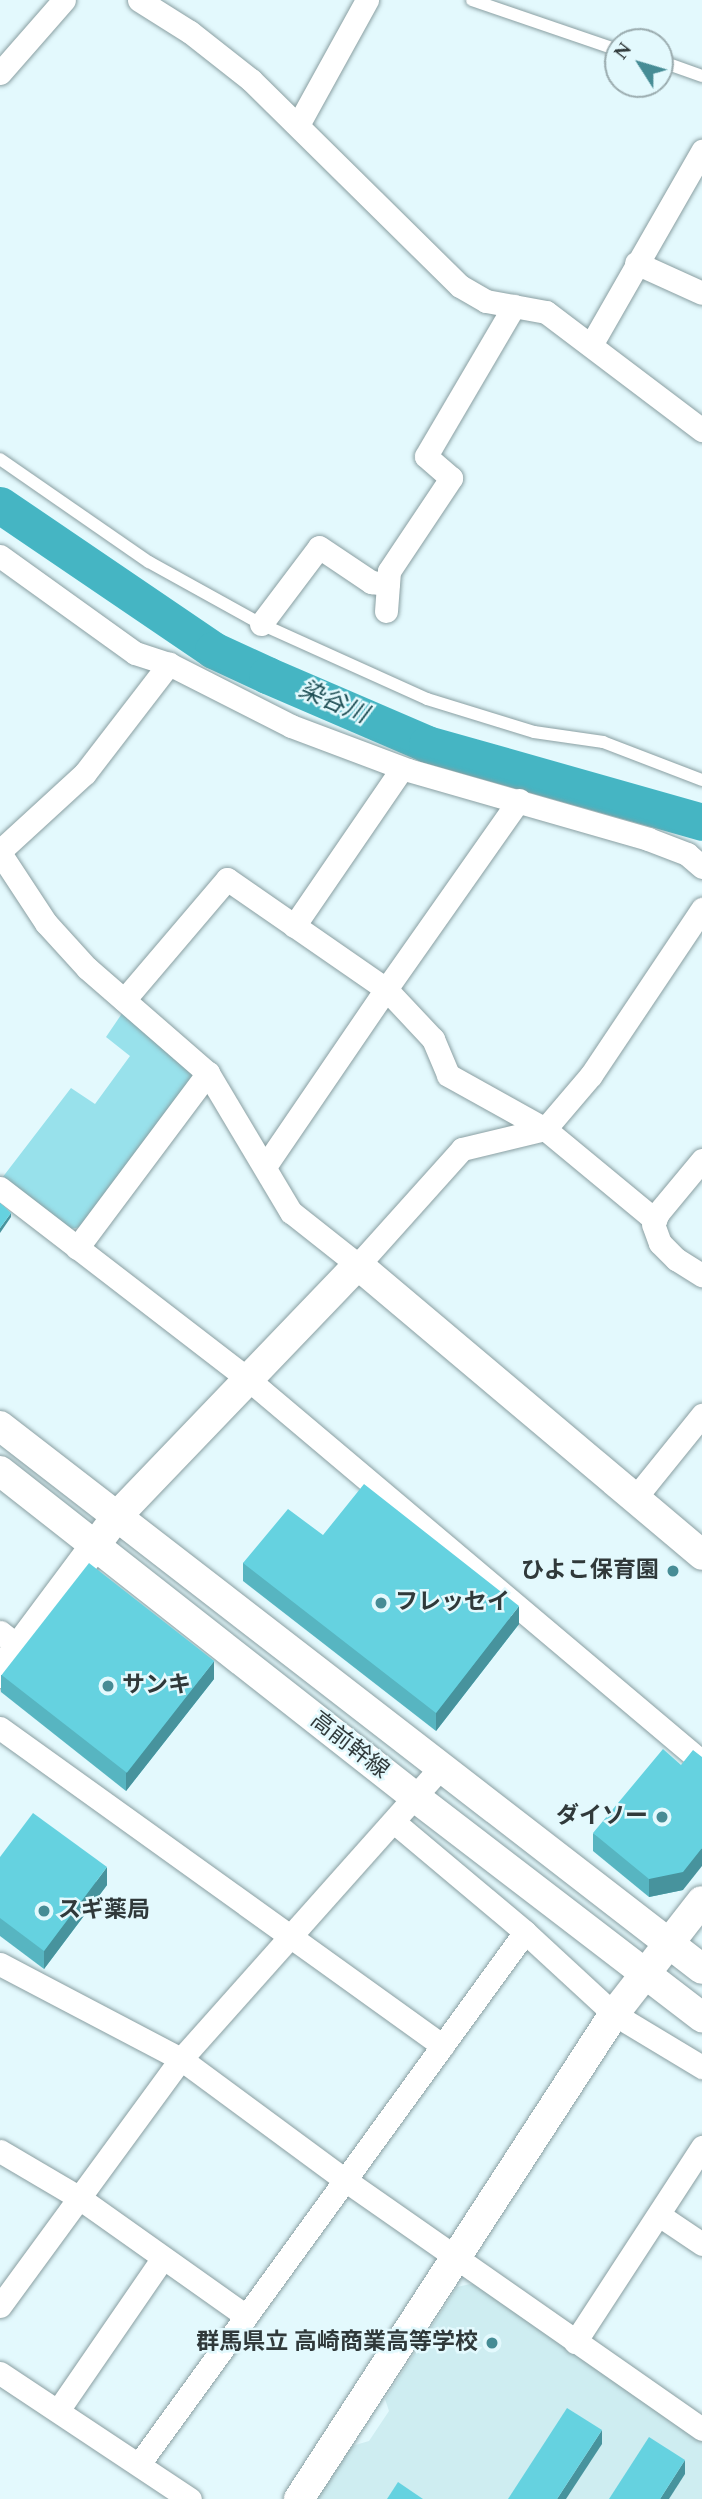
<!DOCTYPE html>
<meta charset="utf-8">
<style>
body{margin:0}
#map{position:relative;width:702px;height:2499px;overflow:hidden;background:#e3f9fd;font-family:Spectral,"Noto Sans JP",serif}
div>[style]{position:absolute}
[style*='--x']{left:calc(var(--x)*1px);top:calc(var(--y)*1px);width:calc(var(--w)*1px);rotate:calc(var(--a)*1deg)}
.built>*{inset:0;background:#ceedf1}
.green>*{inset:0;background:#98e1eb}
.river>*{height:37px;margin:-18.5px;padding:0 18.5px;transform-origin:18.5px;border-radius:18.5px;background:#45b5c3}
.roads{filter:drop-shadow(0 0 2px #8a9fa2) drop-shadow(0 0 2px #8a9fa2)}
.service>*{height:12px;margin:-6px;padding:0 6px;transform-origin:6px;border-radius:6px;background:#fff}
.minor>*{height:23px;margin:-11.5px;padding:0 11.5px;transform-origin:11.5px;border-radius:11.5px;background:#fff}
.tertiary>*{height:30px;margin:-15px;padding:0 15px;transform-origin:15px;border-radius:15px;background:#fff}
.wall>*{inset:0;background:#57b5c1}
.shaded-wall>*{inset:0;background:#47939d}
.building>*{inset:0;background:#65d2e0;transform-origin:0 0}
.dots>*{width:19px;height:19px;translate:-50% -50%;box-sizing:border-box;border:4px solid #e3f9fd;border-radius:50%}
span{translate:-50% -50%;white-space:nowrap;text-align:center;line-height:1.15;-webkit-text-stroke:5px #e3f9fd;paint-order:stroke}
.poi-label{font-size:23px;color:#30393a;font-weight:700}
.right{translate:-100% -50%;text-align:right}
.left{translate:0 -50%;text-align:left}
.street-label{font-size:23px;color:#30393a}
.water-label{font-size:24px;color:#1e4e54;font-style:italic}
.north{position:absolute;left:604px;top:28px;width:70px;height:70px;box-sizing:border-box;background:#e3f9fd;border:2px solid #9bacaf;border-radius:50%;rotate:307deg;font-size:19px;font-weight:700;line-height:28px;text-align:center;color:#30393a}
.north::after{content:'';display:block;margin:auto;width:24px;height:32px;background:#468c95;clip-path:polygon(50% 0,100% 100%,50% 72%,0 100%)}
</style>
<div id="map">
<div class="built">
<div style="clip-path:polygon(475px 2283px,702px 2438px,702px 2499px,317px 2499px,352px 2446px,369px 2441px,389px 2411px,385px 2399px,457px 2287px)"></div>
</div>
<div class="green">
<div style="clip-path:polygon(125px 1009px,196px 1072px,80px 1227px,71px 1229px,2px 1178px,71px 1088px,95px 1104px,130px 1056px,106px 1037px)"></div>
</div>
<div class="river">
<div style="--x:0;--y:505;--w:258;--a:34.2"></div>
<div style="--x:213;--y:650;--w:60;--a:24.8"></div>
<div style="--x:267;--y:675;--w:174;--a:23.3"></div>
<div style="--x:427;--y:744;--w:286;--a:15.8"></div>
</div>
<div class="roads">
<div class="service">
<div style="--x:472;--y:0;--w:154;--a:18.9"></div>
<div style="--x:660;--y:61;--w:45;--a:19.7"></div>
<div style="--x:0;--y:459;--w:181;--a:34.7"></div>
<div style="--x:149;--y:562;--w:128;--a:29"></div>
<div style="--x:261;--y:624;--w:182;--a:24.3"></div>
<div style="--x:427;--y:699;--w:112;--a:17.1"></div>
<div style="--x:534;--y:732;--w:70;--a:8.2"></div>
<div style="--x:603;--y:742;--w:106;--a:21"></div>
</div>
<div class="minor">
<div style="--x:139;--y:0;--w:60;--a:32.1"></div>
<div style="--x:190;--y:32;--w:78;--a:38.2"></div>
<div style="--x:251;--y:80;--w:293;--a:44.6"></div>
<div style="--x:460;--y:286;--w:30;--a:30"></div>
<div style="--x:486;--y:301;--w:61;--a:10.4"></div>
<div style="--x:546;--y:312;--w:196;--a:37.1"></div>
<div style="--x:0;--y:73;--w:97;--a:-48.8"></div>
<div style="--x:298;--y:125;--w:143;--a:-61.1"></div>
<div style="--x:636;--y:263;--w:72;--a:24.4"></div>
<div style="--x:591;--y:345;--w:224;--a:-60.2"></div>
<div style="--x:0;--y:556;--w:166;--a:35.7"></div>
<div style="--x:135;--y:653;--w:36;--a:18"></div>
<div style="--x:169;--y:664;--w:137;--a:26.9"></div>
<div style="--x:291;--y:726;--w:125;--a:20.6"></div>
<div style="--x:408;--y:770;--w:250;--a:16"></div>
<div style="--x:648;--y:839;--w:42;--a:21"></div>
<div style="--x:687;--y:854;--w:20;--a:41"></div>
<div style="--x:386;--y:611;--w:40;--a:-85.7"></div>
<div style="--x:389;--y:571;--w:112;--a:-56.3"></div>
<div style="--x:451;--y:478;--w:33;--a:-139"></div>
<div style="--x:426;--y:456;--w:174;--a:-59.6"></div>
<div style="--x:261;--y:624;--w:96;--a:-53"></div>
<div style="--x:319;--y:547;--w:63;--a:33.9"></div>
<div style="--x:371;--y:582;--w:17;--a:7"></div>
<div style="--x:519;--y:800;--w:231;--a:125.1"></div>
<div style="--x:386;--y:989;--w:69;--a:46.8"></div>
<div style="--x:433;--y:1039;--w:39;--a:67"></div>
<div style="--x:448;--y:1075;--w:111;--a:29.1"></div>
<div style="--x:545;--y:1129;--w:143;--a:39.6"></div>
<div style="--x:0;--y:851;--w:115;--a:-42.5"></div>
<div style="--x:85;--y:773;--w:138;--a:-52.4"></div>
<div style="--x:0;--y:853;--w:84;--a:56.7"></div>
<div style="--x:46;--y:923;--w:61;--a:47.7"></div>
<div style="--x:87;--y:968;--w:160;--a:41"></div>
<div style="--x:208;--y:1073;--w:162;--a:59.2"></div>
<div style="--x:291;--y:1212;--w:85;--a:38.3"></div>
<div style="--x:358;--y:1265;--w:156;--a:-48.1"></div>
<div style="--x:462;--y:1149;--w:85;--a:-13.5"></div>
<div style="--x:545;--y:1129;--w:71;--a:-49.6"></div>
<div style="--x:591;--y:1075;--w:200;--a:-56.2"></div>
<div style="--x:294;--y:926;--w:191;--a:-55.6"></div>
<div style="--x:124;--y:1000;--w:159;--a:-49.6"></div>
<div style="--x:227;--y:879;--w:193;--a:34.7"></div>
<div style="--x:386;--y:989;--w:213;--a:124.3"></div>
<div style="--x:702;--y:1160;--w:69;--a:129.7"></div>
<div style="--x:658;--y:1213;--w:12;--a:114"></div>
<div style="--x:653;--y:1224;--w:20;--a:70"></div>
<div style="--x:660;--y:1243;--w:23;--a:45"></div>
<div style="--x:676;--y:1259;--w:31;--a:32"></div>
<div style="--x:0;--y:1188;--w:314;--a:37.6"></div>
<div style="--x:249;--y:1380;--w:593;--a:40.14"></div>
<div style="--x:77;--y:1248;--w:219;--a:-53.2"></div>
<div style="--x:635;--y:1498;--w:107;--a:-51.1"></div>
<div style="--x:0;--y:1632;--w:24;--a:38"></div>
<div style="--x:0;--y:1728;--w:545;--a:35.67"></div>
<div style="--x:394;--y:1822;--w:171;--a:40"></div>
<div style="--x:525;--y:1932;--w:121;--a:42.7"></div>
<div style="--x:614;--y:2014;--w:103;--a:31.1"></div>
<div style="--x:0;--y:1964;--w:204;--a:27.7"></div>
<div style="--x:181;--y:2059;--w:204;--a:36.4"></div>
<div style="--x:345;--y:2180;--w:435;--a:34.9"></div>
<div style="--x:0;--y:2151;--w:91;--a:30.5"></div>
<div style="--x:78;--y:2197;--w:206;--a:35.3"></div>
<div style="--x:659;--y:2215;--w:52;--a:34"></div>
<div style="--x:0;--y:2306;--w:306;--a:-53.8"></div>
<div style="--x:181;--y:2059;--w:392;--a:-48.3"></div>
<div style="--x:575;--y:2342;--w:233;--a:-56.9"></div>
<div style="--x:0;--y:2373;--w:228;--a:33.6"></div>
<div style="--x:59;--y:2409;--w:182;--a:-55.5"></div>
<div style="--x:139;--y:2464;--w:657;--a:-54.04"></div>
</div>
<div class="tertiary">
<div style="--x:0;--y:1426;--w:887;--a:37.72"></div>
<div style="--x:0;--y:1471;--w:528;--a:38.15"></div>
<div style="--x:415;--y:1797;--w:362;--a:37.5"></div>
<div style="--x:0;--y:1673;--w:196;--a:-53.3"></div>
<div style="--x:117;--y:1516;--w:348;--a:-46.2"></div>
<div style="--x:358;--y:1265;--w:450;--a:40.1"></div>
<div style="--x:299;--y:2499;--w:578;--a:-57"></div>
<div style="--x:614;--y:2014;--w:143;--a:-52.1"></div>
</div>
</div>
<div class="wall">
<div style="clip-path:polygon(323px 1535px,519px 1624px,436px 1731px,243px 1581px,243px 1563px)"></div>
<div style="clip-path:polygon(1px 1675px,214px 1679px,126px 1791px,1px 1692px)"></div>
<div style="clip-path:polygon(593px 1833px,683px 1890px,649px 1897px,593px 1851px)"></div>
<div style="clip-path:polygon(0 1857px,107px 1885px,44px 1969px,0 1936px)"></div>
</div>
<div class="shaded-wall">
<div style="clip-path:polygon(11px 1213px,11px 1217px,0 1233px,0 1228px)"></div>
<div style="clip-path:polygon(519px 1606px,519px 1624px,436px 1731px,436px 1713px)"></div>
<div style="clip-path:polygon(214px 1661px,214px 1679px,126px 1791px,126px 1773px)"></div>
<div style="clip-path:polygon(702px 1848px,702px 1866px,683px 1890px,649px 1897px,649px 1879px)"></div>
<div style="clip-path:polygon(107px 1867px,107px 1885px,44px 1969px,44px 1951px)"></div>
<div style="clip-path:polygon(602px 2430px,602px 2444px,566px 2499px,557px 2499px)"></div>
<div style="clip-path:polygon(685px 2460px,685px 2474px,669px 2499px,660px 2499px)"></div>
</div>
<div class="building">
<div style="clip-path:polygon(0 1203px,11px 1213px,0 1228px)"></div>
<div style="clip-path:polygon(364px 1484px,519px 1606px,436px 1713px,243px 1563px,288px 1509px,323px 1535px)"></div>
<div style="left:89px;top:1563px;width:159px;height:142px;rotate:38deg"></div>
<div style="clip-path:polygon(663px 1749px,681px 1765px,693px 1750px,702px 1757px,702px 1848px,683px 1872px,649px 1879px,593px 1833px)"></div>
<div style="clip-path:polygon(33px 1813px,107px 1867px,44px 1951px,0 1918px,0 1857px)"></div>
<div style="clip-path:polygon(567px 2408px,602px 2430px,557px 2499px,508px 2499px)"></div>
<div style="clip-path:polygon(649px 2437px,685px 2460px,660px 2499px,609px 2499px)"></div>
<div style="clip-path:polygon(398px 2482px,423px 2499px,387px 2499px)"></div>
</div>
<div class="dots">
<div style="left:673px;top:1571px;background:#468c95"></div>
<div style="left:381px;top:1603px;background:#468c95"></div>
<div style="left:108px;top:1686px;background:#468c95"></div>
<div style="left:662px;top:1817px;background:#468c95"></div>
<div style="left:44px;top:1911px;background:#468c95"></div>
<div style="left:492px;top:2343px;background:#468c95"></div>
</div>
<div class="poi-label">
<span class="right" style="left:659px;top:1571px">ひよこ保育園</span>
<span class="left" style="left:395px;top:1603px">フレッセイ</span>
<span class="left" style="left:122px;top:1686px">サンキ</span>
<span class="right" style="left:648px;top:1817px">ダイソー</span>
<span class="left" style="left:58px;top:1911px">スギ薬局</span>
<span class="right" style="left:478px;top:2343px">群馬県立 高崎商業高等学校</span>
</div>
<div class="street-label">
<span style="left:349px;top:1746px;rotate:38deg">高前幹線</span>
</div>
<div class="water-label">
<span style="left:333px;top:703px;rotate:23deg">染谷川</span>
</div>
<div class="north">N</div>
</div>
